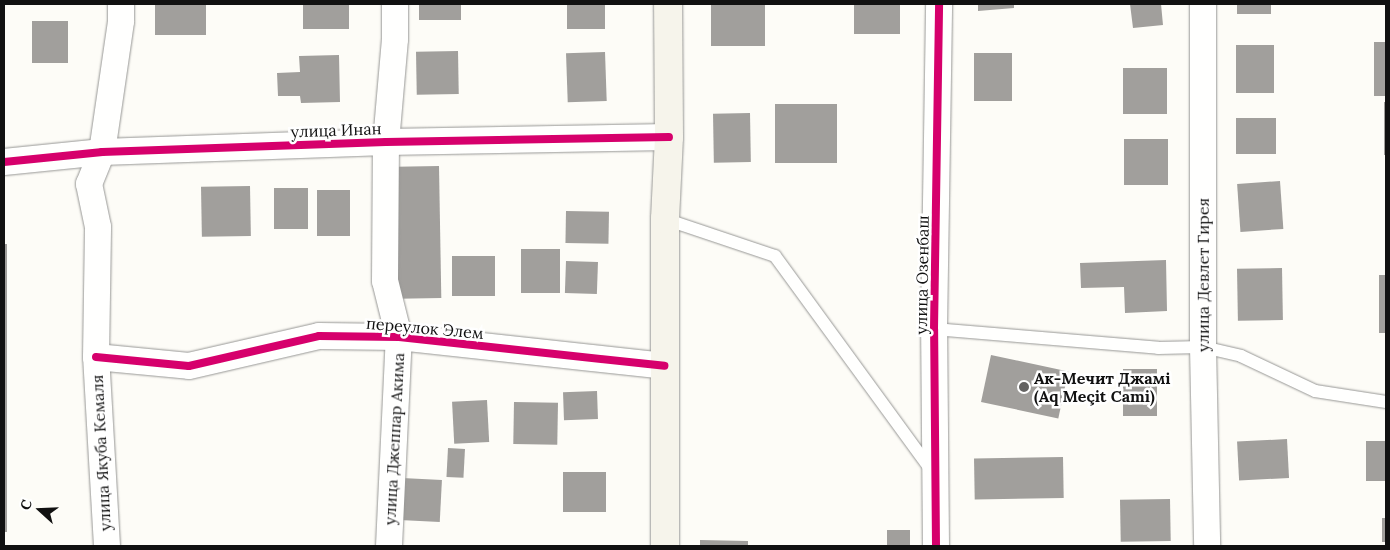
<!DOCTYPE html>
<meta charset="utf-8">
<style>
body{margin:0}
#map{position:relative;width:1390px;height:550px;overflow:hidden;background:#fdfcf7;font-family:Lora,serif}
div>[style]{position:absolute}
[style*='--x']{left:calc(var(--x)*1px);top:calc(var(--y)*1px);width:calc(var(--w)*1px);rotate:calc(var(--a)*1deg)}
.building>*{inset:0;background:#a19f9c;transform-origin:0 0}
.roads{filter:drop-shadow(0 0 1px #979795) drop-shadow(0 0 1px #979795)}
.lane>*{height:12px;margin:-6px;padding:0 6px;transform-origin:6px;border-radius:6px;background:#fffffe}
.street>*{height:26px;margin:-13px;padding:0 13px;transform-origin:13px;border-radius:13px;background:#fffffe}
.secondary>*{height:28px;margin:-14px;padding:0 14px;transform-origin:14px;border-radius:14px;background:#f6f4eb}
.cycleway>*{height:8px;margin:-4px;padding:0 4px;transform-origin:4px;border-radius:4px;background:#d6006c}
.dots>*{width:14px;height:14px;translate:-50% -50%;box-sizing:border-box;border:2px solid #fff;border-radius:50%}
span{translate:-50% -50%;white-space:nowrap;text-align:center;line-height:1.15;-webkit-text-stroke:5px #fff;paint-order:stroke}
.street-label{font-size:16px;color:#111}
.poi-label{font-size:16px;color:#111;font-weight:700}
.left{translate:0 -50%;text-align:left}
.frame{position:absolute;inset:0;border:5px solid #111;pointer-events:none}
.north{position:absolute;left:15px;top:485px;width:50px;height:50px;-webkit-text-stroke:4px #fff;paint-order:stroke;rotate:290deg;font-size:14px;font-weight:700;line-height:20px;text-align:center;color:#111}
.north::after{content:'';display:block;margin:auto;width:18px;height:22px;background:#111;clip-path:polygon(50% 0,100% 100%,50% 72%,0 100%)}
</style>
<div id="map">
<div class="building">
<div style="left:155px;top:4px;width:51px;height:31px"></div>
<div style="left:303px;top:4px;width:46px;height:25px"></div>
<div style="left:419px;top:4px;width:42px;height:16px"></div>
<div style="left:567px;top:4px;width:38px;height:25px"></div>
<div style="left:711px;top:4px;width:54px;height:42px"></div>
<div style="left:854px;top:4px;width:46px;height:30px"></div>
<div style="clip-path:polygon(978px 4px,1014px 4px,1014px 8px,978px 11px)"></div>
<div style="clip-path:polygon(1130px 4px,1161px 4px,1163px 25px,1133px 28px)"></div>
<div style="left:1237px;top:4px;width:34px;height:10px"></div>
<div style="left:68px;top:21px;width:42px;height:36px;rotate:90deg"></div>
<div style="left:1386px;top:42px;width:54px;height:12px;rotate:90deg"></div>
<div style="left:1236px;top:45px;width:38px;height:48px"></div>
<div style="left:458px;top:51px;width:43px;height:42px;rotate:89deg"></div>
<div style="left:605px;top:52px;width:49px;height:39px;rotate:88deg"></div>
<div style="left:974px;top:53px;width:38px;height:48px"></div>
<div style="clip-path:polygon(339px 55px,340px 102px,301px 103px,300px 96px,278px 96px,277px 73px,300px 72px,299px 56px)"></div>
<div style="left:1167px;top:68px;width:46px;height:44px;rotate:90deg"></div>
<div style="left:1384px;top:102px;width:2px;height:53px"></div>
<div style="left:775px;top:104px;width:62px;height:59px"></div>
<div style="left:750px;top:113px;width:49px;height:37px;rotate:89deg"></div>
<div style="left:1236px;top:118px;width:40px;height:36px"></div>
<div style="left:1124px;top:139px;width:44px;height:46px"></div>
<div style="left:439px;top:166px;width:132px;height:43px;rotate:89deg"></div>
<div style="left:1280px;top:181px;width:48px;height:43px;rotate:86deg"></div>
<div style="left:250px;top:186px;width:50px;height:49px;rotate:89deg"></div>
<div style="left:308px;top:188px;width:41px;height:34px;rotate:90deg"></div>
<div style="left:317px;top:190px;width:33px;height:46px"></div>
<div style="left:566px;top:211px;width:43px;height:32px;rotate:1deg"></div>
<div style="left:4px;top:244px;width:3px;height:288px"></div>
<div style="left:521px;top:249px;width:39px;height:44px"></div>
<div style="left:495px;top:256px;width:40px;height:43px;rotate:90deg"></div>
<div style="clip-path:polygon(1166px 260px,1167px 311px,1125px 313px,1124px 287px,1081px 288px,1080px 263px)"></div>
<div style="left:566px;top:261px;width:32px;height:32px;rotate:2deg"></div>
<div style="left:1282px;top:268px;width:52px;height:45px;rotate:89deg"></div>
<div style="left:1379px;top:275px;width:7px;height:58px"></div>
<div style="left:991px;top:355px;width:79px;height:48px;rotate:12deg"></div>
<div style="left:1123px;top:369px;width:34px;height:47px"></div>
<div style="left:597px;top:391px;width:28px;height:34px;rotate:88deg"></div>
<div style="left:487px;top:400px;width:42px;height:35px;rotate:87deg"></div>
<div style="left:514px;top:402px;width:44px;height:42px;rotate:1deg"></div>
<div style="left:1287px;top:439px;width:39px;height:50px;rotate:87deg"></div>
<div style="left:1366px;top:441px;width:20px;height:40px"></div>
<div style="left:448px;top:448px;width:17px;height:29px;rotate:3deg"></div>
<div style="left:1063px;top:457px;width:41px;height:89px;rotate:89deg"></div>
<div style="left:563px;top:472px;width:43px;height:40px"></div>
<div style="left:402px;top:478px;width:40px;height:42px;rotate:3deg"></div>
<div style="left:1170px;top:499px;width:42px;height:50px;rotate:89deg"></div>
<div style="left:1382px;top:518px;width:4px;height:24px"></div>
<div style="left:887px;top:530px;width:23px;height:16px"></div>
<div style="clip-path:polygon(700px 540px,748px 541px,748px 546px,700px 546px)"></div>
</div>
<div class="roads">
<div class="lane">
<div style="--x:665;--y:219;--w:116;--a:18.6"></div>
<div style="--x:775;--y:256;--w:266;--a:53.9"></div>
<div style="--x:934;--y:329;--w:225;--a:4.8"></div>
<div style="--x:1158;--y:348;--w:45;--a:-1.3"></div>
<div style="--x:1203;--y:347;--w:39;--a:13"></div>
<div style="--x:1241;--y:356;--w:82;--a:25.3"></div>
<div style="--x:1315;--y:391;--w:72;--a:8.8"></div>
</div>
<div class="street">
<div style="--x:1203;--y:4;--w:343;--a:90"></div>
<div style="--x:1203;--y:347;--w:199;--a:88.8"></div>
<div style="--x:4;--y:162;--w:99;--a:-5.8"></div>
<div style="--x:102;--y:152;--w:284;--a:-2"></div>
<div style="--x:386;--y:142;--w:283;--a:-1"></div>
<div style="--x:96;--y:357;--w:93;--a:5.5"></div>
<div style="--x:189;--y:366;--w:133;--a:-13"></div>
<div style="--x:319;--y:336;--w:80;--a:0.7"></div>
<div style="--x:399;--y:337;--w:267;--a:6.2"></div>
<div style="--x:107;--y:546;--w:189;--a:-93.3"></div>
<div style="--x:96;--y:357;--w:130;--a:-89.1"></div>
<div style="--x:98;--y:227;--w:44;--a:-101.8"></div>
<div style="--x:89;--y:184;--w:35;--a:-68"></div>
<div style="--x:102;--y:152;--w:132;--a:-81.7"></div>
<div style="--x:121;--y:21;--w:17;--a:-90"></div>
<div style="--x:389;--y:546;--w:209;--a:-87.3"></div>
<div style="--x:399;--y:337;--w:58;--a:-104"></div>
<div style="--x:385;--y:281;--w:139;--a:-89.6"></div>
<div style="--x:386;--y:142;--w:103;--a:-85"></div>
<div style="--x:395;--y:39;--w:35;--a:-90"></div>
<div style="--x:936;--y:546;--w:217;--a:-90.5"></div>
<div style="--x:934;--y:329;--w:325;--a:-89.1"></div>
</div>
<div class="secondary">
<div style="--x:665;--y:546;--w:327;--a:-90"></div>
<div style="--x:665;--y:219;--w:82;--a:-87.2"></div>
<div style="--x:669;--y:137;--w:133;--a:-90.4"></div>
</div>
</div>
<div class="cycleway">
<div style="--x:4;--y:162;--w:99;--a:-5.8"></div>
<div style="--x:102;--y:152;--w:284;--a:-2"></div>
<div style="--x:386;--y:142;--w:283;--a:-1"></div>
<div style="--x:96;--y:357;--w:93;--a:5.5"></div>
<div style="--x:189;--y:366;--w:133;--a:-13"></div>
<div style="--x:319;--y:336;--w:80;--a:0.7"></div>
<div style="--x:399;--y:337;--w:267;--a:6.2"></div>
<div style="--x:936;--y:546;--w:217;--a:-90.5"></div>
<div style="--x:934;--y:329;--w:325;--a:-89.1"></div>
</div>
<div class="dots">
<div style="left:1024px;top:387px;background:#646362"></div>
</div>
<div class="street-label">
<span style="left:336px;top:130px;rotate:-2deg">улица Инан</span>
<span style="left:922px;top:275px;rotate:-89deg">улица Озенбаш</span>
<span style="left:1203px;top:275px;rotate:-90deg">улица Девлет Гирея</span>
<span style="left:425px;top:328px;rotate:5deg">переулок Элем</span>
<span style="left:394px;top:439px;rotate:-87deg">улица Джеппар Акима</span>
<span style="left:101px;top:453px;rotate:-93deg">улица Якуба Кемаля</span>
</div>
<div class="poi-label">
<span class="left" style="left:1034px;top:387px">Ак-Мечит Джамі<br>(Aq Meçit Cami)</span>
</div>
<div class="frame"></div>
<div class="north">С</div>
</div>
